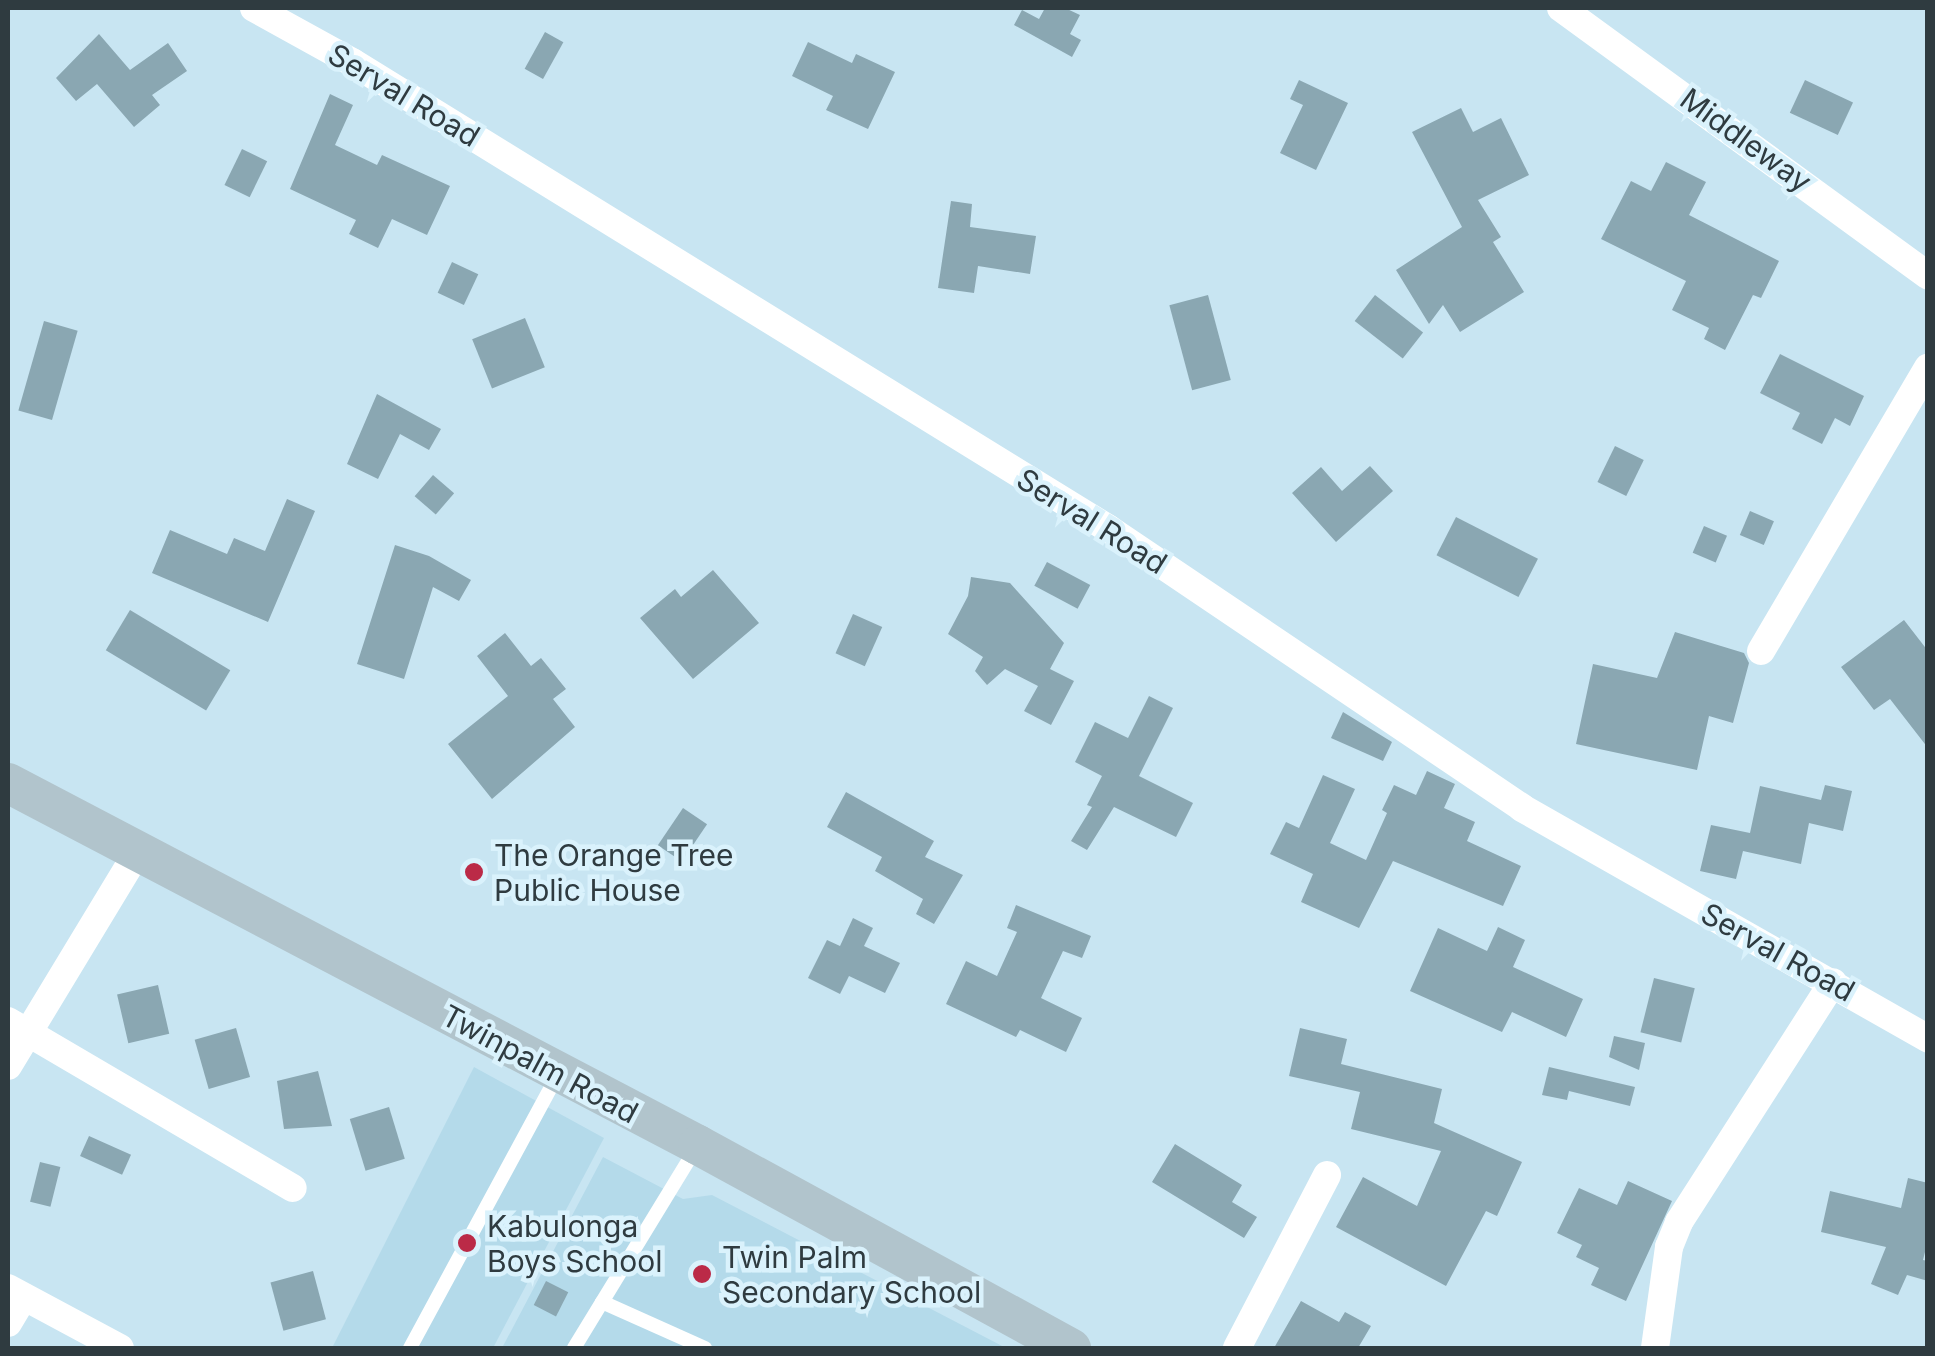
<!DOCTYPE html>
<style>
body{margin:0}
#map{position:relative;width:1935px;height:1356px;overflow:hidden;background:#c8e5f2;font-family:Inter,sans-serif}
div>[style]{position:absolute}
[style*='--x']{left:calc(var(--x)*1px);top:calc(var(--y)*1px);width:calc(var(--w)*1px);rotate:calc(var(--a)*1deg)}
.built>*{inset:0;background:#b4daea}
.building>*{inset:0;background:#8aa7b2;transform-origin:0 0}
.service>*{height:14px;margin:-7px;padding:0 7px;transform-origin:7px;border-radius:7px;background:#fff}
.minor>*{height:28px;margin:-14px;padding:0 14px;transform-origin:14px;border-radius:14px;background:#fff}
.secondary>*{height:40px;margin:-20px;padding:0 20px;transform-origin:20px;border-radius:20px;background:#b1c4cc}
.dots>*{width:28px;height:28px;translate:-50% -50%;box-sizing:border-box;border:5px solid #daf2fc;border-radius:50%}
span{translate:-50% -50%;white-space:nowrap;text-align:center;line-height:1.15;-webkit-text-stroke:9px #daf2fc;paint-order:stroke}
.street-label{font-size:30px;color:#2f3b40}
.poi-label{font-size:30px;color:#2f3b40}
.left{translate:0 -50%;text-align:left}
.frame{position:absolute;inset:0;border:10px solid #2f3b40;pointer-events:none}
</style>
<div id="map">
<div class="built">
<div style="clip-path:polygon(474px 1067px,604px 1138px,493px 1348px,332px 1348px)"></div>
<div style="clip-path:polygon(603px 1157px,683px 1199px,712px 1195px,1006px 1348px,502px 1348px)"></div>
</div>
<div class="building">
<div style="clip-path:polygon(1045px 8px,1065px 8px,1080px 15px,1070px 34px,1081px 40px,1072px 57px,1014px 25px,1022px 10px,1039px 19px)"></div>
<div style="left:545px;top:32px;width:21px;height:42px;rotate:29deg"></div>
<div style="clip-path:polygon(99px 34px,130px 70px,168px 43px,187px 71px,152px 95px,160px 105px,134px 127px,97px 84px,76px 101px,56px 78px)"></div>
<div style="clip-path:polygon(808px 42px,852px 63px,856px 54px,895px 72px,868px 129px,826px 110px,833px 96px,792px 76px)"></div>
<div style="clip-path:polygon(1299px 80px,1348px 103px,1316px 170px,1280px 153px,1303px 105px,1290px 99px)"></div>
<div style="left:1805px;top:80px;width:53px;height:36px;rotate:25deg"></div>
<div style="clip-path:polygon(330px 94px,353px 105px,335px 145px,377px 165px,382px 155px,450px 186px,427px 235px,392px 219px,378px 248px,349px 234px,356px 220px,290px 189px)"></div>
<div style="clip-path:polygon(1461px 108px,1473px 132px,1501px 118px,1529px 175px,1478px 200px,1501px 237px,1493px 242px,1524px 292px,1460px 332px,1443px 305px,1429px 324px,1396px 270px,1462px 227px,1412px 132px)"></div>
<div style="left:242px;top:149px;width:28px;height:40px;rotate:26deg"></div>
<div style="clip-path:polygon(1666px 162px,1706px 182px,1689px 215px,1779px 261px,1761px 298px,1753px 295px,1725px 350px,1704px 339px,1709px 328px,1672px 310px,1686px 281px,1601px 239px,1631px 181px,1651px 191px)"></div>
<div style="clip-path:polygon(951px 201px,972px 204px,970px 227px,1036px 236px,1030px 274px,978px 266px,974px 293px,938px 288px)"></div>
<div style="left:452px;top:262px;width:29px;height:34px;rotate:25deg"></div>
<div style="left:1208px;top:295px;width:88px;height:40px;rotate:75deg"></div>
<div style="left:1375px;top:295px;width:61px;height:33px;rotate:38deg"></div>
<div style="left:525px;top:318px;width:53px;height:57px;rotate:68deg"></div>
<div style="left:44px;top:321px;width:35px;height:93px;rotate:16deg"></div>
<div style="clip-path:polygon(1780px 354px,1864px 396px,1850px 426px,1835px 418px,1822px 444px,1792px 429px,1800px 413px,1760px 393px)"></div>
<div style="clip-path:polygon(377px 394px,441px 429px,429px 450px,400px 434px,378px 479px,347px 464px)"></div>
<div style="left:1615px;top:446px;width:32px;height:40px;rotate:26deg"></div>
<div style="clip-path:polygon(1370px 466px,1393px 491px,1336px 542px,1292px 493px,1321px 467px,1342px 491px)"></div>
<div style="left:433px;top:475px;width:28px;height:28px;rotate:41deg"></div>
<div style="clip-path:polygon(287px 499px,315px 511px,268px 622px,152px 573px,170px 530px,227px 554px,234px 538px,265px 551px)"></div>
<div style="left:1750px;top:511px;width:26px;height:26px;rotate:23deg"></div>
<div style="left:1456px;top:517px;width:92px;height:43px;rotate:27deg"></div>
<div style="left:1704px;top:526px;width:25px;height:29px;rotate:23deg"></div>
<div style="clip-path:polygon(395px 545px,429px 556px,471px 580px,459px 601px,433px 587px,404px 679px,357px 664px)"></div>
<div style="left:1047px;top:562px;width:49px;height:27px;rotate:28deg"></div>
<div style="clip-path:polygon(713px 570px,759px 623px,693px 679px,640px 618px,675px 589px,681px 597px)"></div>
<div style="clip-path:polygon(971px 577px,1010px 583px,1064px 643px,1050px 669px,1074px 681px,1051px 725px,1024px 711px,1038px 686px,1005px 669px,987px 685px,975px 671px,983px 657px,948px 634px,968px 596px)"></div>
<div style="left:130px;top:610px;width:117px;height:47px;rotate:31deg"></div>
<div style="left:853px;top:614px;width:32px;height:43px;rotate:24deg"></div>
<div style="clip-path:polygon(1904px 620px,1928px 651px,1928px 748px,1890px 699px,1874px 710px,1841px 667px)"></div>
<div style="clip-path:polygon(1675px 632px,1744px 653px,1749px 663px,1733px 723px,1709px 716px,1697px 770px,1576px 744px,1593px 664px,1657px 678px)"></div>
<div style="clip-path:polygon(505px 633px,531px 666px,541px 658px,566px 689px,553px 699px,575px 727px,492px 799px,448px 744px,508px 696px,477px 656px)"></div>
<div style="clip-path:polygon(1149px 696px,1173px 708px,1139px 776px,1193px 803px,1176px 837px,1114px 807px,1087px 850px,1071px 841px,1092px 807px,1087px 805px,1102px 776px,1075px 762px,1095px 722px,1128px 738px)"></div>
<div style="clip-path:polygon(1343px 712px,1392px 742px,1383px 761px,1331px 738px)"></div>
<div style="clip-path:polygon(1427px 771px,1455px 784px,1444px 808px,1475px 822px,1467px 841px,1521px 866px,1503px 906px,1393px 861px,1359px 928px,1301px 902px,1313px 874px,1270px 854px,1286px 822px,1299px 828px,1323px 775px,1355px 789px,1330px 843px,1366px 860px,1387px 813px,1382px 810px,1394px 785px,1416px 795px)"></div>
<div style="clip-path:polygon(1825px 785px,1852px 791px,1843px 831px,1809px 823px,1801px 864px,1743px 851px,1736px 879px,1700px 871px,1711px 825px,1750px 833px,1760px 786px,1821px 800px)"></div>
<div style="clip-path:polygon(846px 792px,934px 841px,925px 857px,963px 875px,934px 924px,916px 914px,923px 899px,875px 871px,882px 857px,827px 827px)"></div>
<div style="left:683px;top:808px;width:29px;height:45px;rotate:34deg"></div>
<div style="clip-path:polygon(1016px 905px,1091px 936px,1082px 958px,1063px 951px,1041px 998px,1082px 1018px,1066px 1052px,1020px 1030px,1016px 1037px,946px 1004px,966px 961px,997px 976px,1017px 932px,1007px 928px)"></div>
<div style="clip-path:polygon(853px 918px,873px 928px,864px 946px,900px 963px,885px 993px,849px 976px,840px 994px,808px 978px,827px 940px,840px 946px)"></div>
<div style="clip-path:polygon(1498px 927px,1525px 940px,1513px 967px,1583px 999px,1566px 1037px,1512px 1012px,1502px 1032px,1410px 991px,1438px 928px,1487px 951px)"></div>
<div style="left:1654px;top:978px;width:42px;height:56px;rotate:14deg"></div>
<div style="left:158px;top:985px;width:50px;height:42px;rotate:77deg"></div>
<div style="left:236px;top:1028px;width:51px;height:43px;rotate:74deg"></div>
<div style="clip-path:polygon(1300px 1028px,1347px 1039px,1341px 1064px,1442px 1089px,1434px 1123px,1522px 1162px,1497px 1216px,1486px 1211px,1446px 1286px,1336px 1227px,1363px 1177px,1417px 1206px,1441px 1151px,1351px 1129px,1360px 1092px,1289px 1076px)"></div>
<div style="clip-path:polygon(1614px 1036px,1645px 1043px,1639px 1070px,1609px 1057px)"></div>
<div style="clip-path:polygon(1549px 1067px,1635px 1087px,1630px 1106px,1569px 1091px,1567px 1100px,1542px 1095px)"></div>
<div style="clip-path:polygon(318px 1071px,332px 1126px,284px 1129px,277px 1081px)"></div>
<div style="left:389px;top:1107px;width:54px;height:41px;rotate:73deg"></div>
<div style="left:89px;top:1136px;width:46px;height:22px;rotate:24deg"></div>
<div style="clip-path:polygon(1175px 1144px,1242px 1185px,1232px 1202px,1257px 1217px,1244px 1238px,1152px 1182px)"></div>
<div style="left:40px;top:1162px;width:21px;height:41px;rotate:14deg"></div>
<div style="clip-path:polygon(1908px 1178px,1928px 1183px,1928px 1240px,1923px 1260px,1928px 1261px,1928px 1281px,1907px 1275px,1898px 1295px,1871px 1284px,1886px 1247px,1821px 1232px,1830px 1191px,1901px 1208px)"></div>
<div style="clip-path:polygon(1628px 1181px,1672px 1201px,1626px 1301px,1591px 1285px,1599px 1268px,1576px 1257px,1582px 1245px,1557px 1233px,1579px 1188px,1617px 1205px)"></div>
<div style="left:313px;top:1271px;width:50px;height:44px;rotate:75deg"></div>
<div style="left:546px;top:1281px;width:25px;height:27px;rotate:27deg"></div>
<div style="clip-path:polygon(1301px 1301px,1339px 1322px,1345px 1312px,1371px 1326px,1358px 1348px,1274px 1348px)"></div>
</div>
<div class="service">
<div style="--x:602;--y:1302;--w:113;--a:24.1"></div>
<div style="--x:410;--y:1348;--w:311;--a:-61.6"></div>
<div style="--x:574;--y:1348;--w:232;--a:-58.6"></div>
</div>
<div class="minor">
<div style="--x:254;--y:8;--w:112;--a:28.9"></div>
<div style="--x:352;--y:62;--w:889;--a:31.67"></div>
<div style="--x:1109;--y:529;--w:498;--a:34"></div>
<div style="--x:1522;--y:808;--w:467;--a:29.6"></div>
<div style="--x:1561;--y:8;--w:454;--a:36.1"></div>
<div style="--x:1761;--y:651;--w:329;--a:-59.5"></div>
<div style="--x:8;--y:1021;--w:330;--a:30.4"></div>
<div style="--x:8;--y:1066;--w:251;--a:-58.8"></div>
<div style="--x:8;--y:1288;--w:127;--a:28.2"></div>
<div style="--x:8;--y:1323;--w:29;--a:-59"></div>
<div style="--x:1237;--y:1348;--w:195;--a:-62.5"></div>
<div style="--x:1655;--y:1348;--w:102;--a:-82.1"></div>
<div style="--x:1669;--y:1247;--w:27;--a:-68"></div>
<div style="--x:1679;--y:1222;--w:285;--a:-57.3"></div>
</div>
<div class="secondary">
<div style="--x:8;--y:783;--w:779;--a:27.68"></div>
<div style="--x:698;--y:1145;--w:425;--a:28.6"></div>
</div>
<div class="dots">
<div style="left:474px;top:872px;background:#bb2a47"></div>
<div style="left:467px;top:1243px;background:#bb2a47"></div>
<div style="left:702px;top:1274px;background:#bb2a47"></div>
</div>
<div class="street-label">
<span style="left:404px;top:95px;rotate:31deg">Serval Road</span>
<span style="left:1746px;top:140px;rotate:36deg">Middleway</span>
<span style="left:1092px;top:521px;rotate:32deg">Serval Road</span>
<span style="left:1778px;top:952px;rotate:29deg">Serval Road</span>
<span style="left:540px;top:1064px;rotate:28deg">Twinpalm Road</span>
</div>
<div class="poi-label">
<span class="left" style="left:494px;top:872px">The Orange Tree<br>Public House</span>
<span class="left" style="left:487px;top:1243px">Kabulonga<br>Boys School</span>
<span class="left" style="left:722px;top:1274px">Twin Palm<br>Secondary School</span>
</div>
<div class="frame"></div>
</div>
